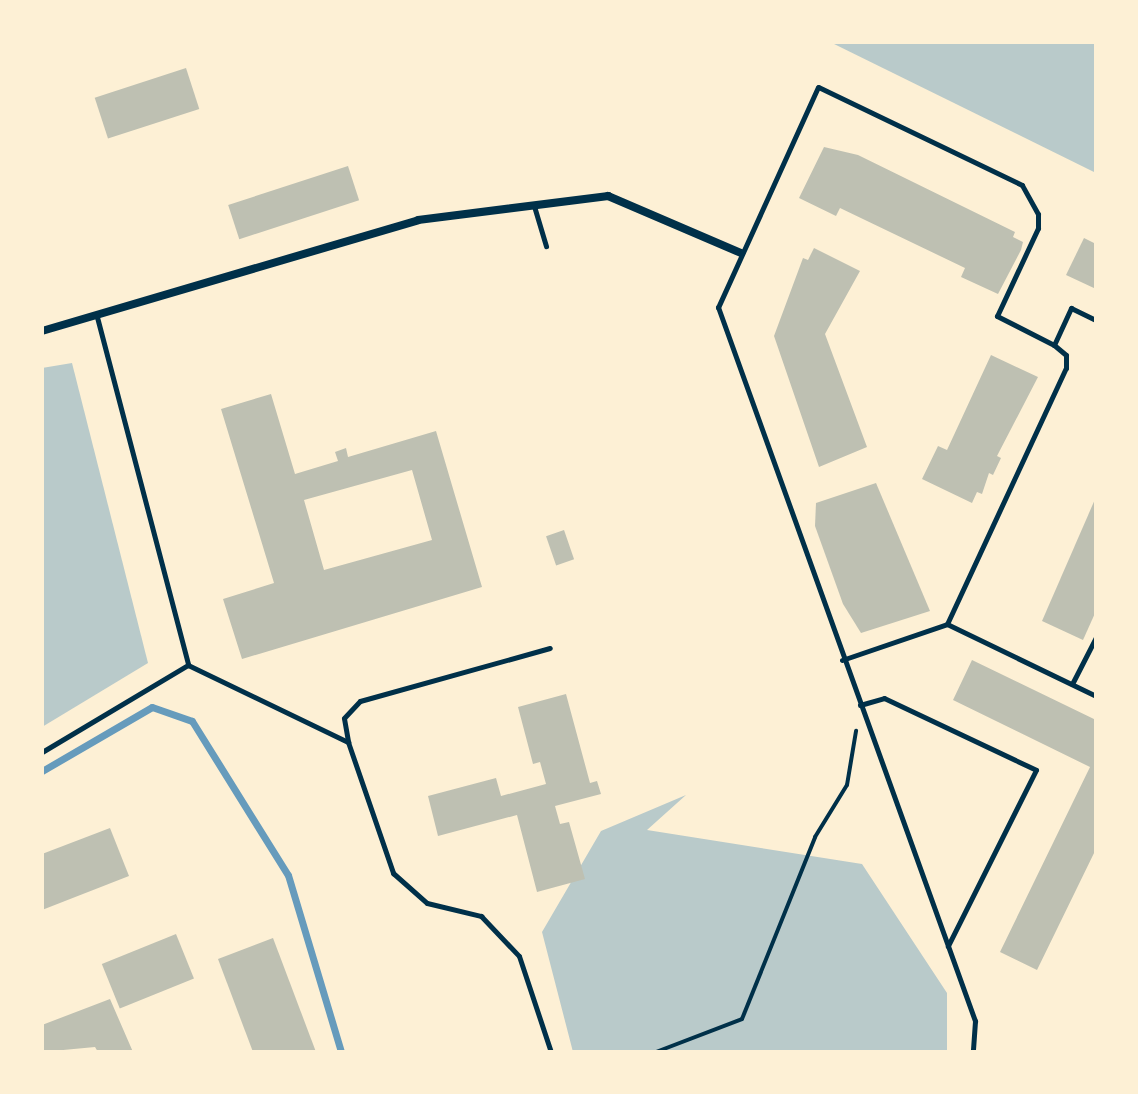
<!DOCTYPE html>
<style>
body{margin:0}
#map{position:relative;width:1138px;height:1094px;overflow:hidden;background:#fdf0d5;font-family:"Open Sans",sans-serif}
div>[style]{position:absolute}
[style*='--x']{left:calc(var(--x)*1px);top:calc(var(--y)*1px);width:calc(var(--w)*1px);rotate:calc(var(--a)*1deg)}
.green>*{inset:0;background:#b9caca}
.stream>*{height:7px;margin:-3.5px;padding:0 3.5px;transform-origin:3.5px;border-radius:3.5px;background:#669bbc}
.building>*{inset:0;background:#bec0b2;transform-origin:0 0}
.path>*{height:4px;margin:-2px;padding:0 2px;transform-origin:2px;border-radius:2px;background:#003049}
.service>*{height:5px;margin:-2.5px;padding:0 2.5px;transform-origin:2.5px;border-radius:2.5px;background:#003049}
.minor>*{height:8px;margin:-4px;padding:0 4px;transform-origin:4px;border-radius:4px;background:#003049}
span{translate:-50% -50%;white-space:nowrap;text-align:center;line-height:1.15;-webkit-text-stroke:8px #fdf0d5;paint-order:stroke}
.frame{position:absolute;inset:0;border:44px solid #fdf0d5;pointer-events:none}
</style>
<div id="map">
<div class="green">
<div style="clip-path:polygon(830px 42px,1096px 42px,1096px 173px)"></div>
<div style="clip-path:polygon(72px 363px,148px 663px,42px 727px,42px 368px)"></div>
<div style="clip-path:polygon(686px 795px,647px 830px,862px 864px,947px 993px,947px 1052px,573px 1052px,542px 932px,601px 831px)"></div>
</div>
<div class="stream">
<div style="--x:42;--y:771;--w:127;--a:-30.2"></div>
<div style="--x:152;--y:707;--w:42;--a:19.3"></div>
<div style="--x:192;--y:721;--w:181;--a:58.1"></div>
<div style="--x:288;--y:875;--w:185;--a:73.3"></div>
</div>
<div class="building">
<div style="left:186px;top:68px;width:43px;height:96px;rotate:72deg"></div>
<div style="clip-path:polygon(824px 147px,858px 155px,1015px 232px,1013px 237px,1023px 242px,1021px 250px,998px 294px,961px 277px,965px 268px,840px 208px,836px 216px,799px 198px)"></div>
<div style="left:348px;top:166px;width:36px;height:126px;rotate:72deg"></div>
<div style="clip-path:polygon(1084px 238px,1096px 244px,1096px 289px,1066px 275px)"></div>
<div style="clip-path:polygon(814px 248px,860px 271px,825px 334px,867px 447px,819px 467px,774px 336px,803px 258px,808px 260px)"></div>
<div style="clip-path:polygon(991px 355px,1038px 377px,997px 456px,1001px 458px,993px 475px,989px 473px,982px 494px,977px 492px,972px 503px,922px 479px,938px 446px,947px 450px)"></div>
<div style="clip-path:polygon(evenodd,271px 394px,295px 474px,338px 461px,335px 452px,346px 448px,348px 457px,436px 431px,482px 587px,242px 659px,223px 599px,274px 583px,221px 409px,271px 394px,412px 470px,432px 540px,324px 570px,304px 500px,412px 470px)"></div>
<div style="clip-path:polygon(876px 483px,930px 611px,861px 633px,843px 604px,815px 526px,816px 503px)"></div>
<div style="clip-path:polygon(1096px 497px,1096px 611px,1083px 640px,1042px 621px)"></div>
<div style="left:564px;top:530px;width:31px;height:19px;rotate:71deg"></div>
<div style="clip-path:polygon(972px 660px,1096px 720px,1096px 849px,1037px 970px,1000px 952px,1090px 767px,953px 700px)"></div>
<div style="clip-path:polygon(566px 694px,590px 783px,597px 781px,601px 794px,555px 806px,560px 824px,569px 822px,585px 879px,537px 892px,517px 815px,438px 836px,428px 796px,496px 778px,501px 796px,546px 784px,540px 762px,533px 764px,518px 707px)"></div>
<div style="clip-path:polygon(110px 828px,129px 876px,42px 910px,42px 854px)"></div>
<div style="left:176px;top:934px;width:48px;height:80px;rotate:68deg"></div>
<div style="clip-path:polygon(273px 938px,316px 1052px,253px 1052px,218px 959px)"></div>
<div style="clip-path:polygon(110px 999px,133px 1052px,98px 1052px,95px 1047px,42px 1052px,42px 1025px)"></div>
</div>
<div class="path">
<div style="--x:656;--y:1052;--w:92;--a:-21"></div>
<div style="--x:742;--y:1019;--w:196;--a:-68.1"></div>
<div style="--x:815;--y:837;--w:61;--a:-58.4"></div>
<div style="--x:847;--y:785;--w:55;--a:-80.5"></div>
</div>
<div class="service">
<div style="--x:534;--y:206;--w:42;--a:73.3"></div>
<div style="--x:97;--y:317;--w:360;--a:75.3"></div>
<div style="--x:188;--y:665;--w:178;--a:25.7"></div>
<div style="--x:348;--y:742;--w:139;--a:71"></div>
<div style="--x:393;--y:873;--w:45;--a:41.4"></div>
<div style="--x:427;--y:903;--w:56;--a:13.5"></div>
<div style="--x:481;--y:916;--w:55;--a:46.5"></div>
<div style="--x:519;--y:956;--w:101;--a:71.6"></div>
<div style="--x:1054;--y:345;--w:41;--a:-65.3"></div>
<div style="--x:1071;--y:308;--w:28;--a:26"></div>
<div style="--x:947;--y:624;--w:282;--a:-65.1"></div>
<div style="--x:1066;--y:368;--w:13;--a:-90"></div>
<div style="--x:1066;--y:355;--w:16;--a:-140"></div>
<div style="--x:1054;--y:345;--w:64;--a:-153"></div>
<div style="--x:997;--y:316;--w:97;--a:-65"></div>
<div style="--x:1038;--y:228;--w:14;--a:-90"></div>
<div style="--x:1038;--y:214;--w:33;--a:-119"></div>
<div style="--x:1022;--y:185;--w:226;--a:-154.3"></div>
<div style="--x:818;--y:87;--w:242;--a:114.4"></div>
<div style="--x:718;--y:307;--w:759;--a:70.2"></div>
<div style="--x:975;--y:1021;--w:31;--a:94"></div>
<div style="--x:842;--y:660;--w:111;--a:-18.9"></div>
<div style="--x:947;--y:624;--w:165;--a:25.8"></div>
<div style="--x:1072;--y:684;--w:53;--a:-62.9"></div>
<div style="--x:860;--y:705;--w:25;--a:-16"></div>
<div style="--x:884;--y:698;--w:168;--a:25.3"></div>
<div style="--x:1036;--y:770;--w:197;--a:116.6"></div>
<div style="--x:348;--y:741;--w:23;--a:-100"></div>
<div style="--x:344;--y:718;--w:23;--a:-47"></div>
<div style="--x:360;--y:701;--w:197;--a:-15.6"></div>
<div style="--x:42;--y:752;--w:170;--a:-30.8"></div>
</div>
<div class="minor">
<div style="--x:42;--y:331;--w:392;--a:-16.4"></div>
<div style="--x:418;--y:220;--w:192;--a:-7.2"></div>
<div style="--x:608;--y:196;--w:145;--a:23.2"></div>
</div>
<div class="frame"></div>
</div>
